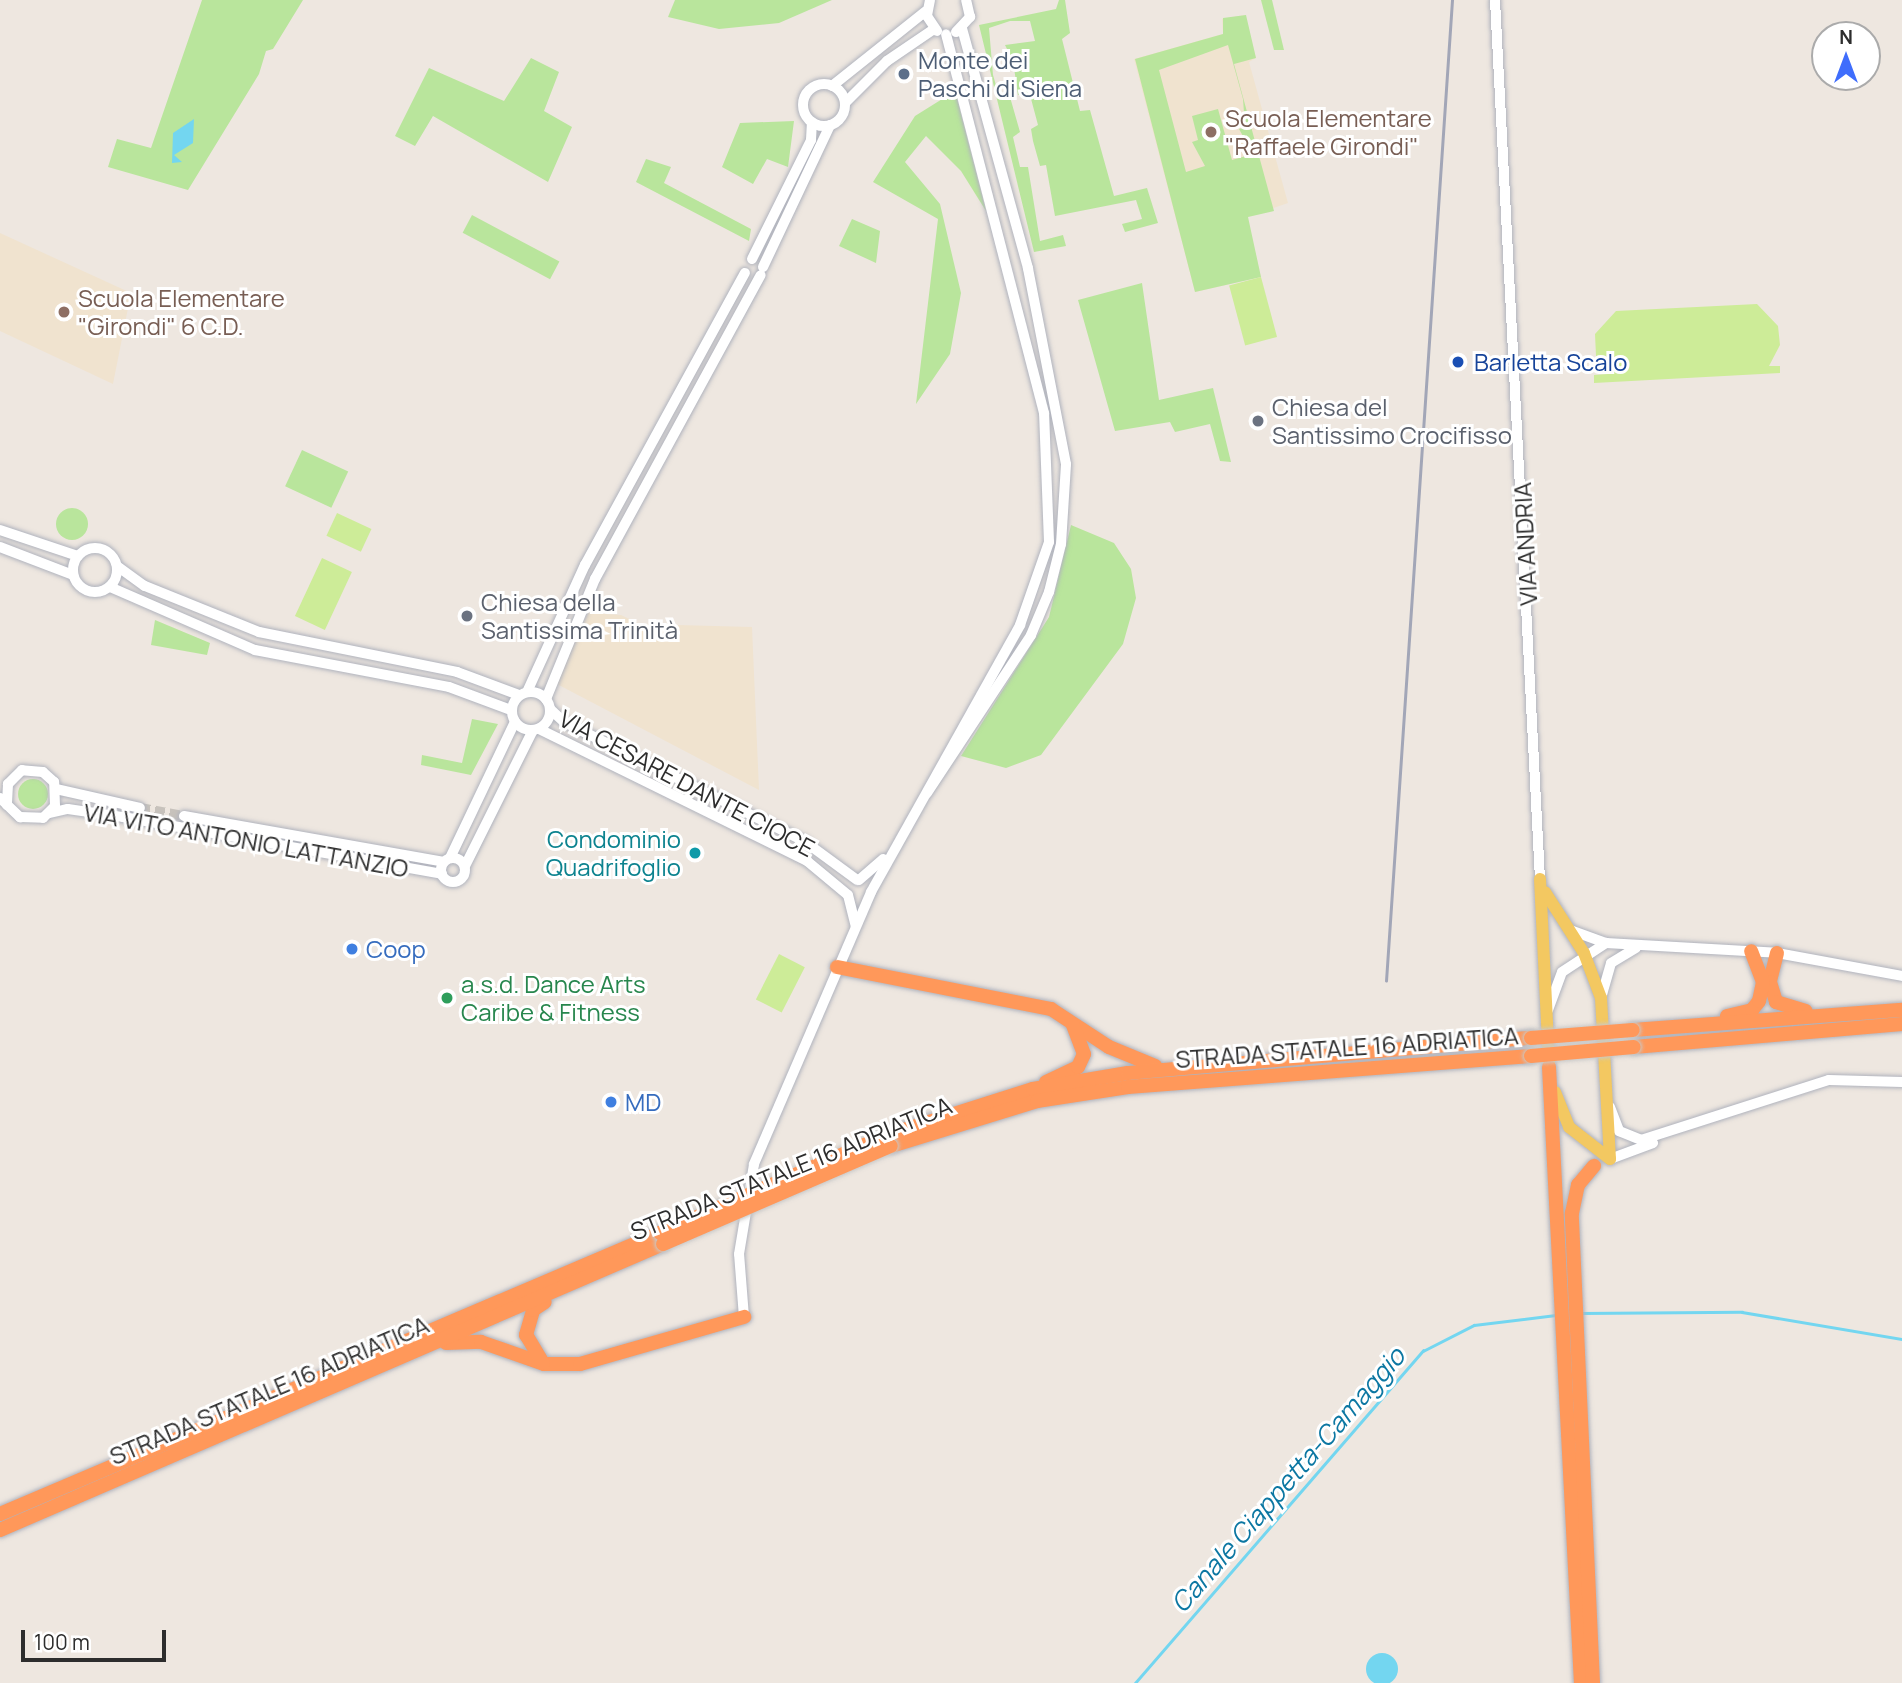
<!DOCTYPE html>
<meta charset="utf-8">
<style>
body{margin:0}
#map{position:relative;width:1902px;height:1683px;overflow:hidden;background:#eee7e0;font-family:Manrope,sans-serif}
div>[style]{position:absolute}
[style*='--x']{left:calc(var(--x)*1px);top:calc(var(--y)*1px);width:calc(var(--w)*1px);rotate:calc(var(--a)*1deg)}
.education>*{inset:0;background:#f0e3cf}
.green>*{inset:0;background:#b9e59c;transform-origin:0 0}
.round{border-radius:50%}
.pitch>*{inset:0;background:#cdec98;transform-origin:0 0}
.water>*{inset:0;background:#73d6f0}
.stream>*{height:2.5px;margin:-1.25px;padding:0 1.25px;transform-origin:1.25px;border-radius:1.25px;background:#73d6f0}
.secondary-tunnel>*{height:10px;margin-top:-5px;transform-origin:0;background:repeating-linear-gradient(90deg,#c7c2bc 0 10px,transparent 0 15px)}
.roads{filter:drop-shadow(0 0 2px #b0b3bd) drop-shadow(0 0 2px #b0b3bd)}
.secondary>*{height:10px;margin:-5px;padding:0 5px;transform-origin:5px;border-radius:5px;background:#fff}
.secondary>.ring{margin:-5px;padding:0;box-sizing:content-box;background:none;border:10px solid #fff;border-radius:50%}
.primary>*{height:12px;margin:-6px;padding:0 6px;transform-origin:6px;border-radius:6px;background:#f3c861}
.highway>*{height:14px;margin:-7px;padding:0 7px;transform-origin:7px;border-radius:7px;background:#ff985a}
.rail>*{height:2.5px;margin:-1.25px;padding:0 1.25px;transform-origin:1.25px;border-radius:1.25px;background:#a2a6b7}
.bridges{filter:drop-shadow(0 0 2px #c8c8c8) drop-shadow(0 0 2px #c8c8c8)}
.highway-bridge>*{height:14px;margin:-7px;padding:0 7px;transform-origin:7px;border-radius:7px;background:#ff985a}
.dots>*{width:19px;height:19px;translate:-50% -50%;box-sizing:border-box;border:4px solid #fff;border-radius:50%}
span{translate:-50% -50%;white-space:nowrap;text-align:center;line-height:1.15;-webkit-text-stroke:6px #fff;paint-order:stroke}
.service-label{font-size:24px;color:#4e5e75}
.left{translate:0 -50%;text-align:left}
.education-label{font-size:24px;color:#785e54}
.transit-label{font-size:24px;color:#164399}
.worship-label{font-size:24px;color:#5b616d}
.street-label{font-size:24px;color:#2d2d2d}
.culture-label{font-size:24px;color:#0d838f}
.right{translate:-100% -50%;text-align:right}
.shop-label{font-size:24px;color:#366cbe}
.leisure-label{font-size:24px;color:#27864d}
.water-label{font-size:26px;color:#0c77a2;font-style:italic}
.north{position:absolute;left:1811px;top:21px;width:70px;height:70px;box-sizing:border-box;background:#fff;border:2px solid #ababab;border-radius:50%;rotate:0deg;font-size:19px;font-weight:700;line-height:28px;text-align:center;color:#2d2d2d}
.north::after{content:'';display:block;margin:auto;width:24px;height:32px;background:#3f6dfc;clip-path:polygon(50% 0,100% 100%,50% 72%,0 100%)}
.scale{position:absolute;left:21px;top:1630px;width:145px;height:32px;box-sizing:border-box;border:4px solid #2d2d2d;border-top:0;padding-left:9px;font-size:21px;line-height:24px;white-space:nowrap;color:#2d2d2d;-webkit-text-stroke:5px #fff;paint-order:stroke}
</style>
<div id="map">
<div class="education">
<div style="clip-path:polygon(1245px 15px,1256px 58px,1249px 62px,1288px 203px,1247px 217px,1261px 277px,1195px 292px,1134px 59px,1223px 34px,1222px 19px)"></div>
<div style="clip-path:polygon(0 233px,131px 293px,113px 384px,0 331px)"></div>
<div style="clip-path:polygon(588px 613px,621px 615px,640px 624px,752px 627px,759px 790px,555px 683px)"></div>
</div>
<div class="green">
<div style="clip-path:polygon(202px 0,303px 0,273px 49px,266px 51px,259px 74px,188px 190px,108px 167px,117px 139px,151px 148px)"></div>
<div style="clip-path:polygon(675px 0,832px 0,779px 23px,719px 29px,668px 17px)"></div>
<div style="clip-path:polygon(1059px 0,1065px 0,1070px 33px,1062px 39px,1080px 111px,1090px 110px,1114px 196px,1147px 188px,1158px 223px,1125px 232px,1122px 224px,1142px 219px,1136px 200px,1055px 216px,1046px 165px,1040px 166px,1033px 141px,1031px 129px,1038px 125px,1030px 95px,1018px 95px,1013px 61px,1003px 59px,1011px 57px,1005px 45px,1035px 41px,1030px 21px,1010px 21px,989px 28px,993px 75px,1000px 99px,1010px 97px,1020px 132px,1013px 137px,1020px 167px,1028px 167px,1040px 241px,1063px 235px,1066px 246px,1034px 252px,979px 25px,1056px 9px)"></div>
<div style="clip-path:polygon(1261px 0,1272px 0,1284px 50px,1274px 50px)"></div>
<div style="clip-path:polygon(evenodd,1246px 15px,1256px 58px,1234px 64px,1274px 211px,1248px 217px,1261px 277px,1195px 292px,1135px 59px,1223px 34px,1223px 18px,1246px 15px,1228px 45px,1243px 99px,1245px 127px,1239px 129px,1253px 154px,1232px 160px,1218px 109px,1192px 116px,1198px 140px,1192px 142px,1205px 166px,1186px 172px,1159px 70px,1228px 45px)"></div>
<div style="clip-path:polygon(531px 58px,559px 72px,544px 111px,572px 127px,548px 182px,433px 116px,415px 146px,395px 136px,429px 68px,504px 101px)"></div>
<div style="clip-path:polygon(955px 91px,986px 211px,961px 171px,926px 136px,905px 162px,940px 204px,961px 293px,950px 354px,916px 404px,938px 219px,873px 182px,915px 116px)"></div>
<div style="clip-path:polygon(794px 121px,788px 167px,767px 159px,753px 184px,722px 167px,740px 123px)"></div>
<div style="clip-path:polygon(646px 159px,671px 167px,664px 183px,751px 229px,749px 241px,636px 182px)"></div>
<div style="left:472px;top:215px;width:99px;height:20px;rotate:28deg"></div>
<div style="clip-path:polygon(852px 219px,880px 231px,876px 263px,839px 246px)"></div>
<div style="clip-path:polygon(1142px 283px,1159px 400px,1213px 388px,1231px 462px,1220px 461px,1210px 424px,1175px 432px,1170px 422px,1115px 431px,1078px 300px)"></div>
<div style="left:302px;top:450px;width:51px;height:40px;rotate:25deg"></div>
<div class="round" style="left:56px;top:508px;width:32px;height:32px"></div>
<div style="clip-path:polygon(1071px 525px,1114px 543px,1131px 569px,1136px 598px,1123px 644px,1041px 755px,1006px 768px,961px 756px,1049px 617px)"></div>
<div style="clip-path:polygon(155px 620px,210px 643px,207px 655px,151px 645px)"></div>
<div style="clip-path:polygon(472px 719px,498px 724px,471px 775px,421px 765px,422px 755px,462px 763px)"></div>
<div class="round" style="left:18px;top:779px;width:30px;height:30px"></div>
</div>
<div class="pitch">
<div style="left:1261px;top:277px;width:62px;height:33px;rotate:75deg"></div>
<div style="clip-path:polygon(1757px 304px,1778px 326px,1780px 345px,1769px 366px,1780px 366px,1780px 373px,1594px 383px,1594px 375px,1608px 374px,1596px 356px,1595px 334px,1616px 311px)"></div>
<div style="left:337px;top:513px;width:38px;height:25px;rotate:25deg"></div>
<div style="left:322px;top:558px;width:33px;height:64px;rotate:25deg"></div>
<div style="left:779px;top:954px;width:29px;height:51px;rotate:27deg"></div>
</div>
<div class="water">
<div style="clip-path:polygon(194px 119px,193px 143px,174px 155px,182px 162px,172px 163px,173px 133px)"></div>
<div class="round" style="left:1366px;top:1653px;width:32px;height:32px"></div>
</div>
<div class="stream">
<div style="--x:1581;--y:1313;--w:161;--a:-0.4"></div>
<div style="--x:1742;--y:1312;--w:162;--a:9.6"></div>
<div style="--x:1135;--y:1683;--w:440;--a:-49.1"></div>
<div style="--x:1423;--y:1351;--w:57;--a:-27"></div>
<div style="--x:1474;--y:1325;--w:84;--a:-6.9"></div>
</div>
<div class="secondary-tunnel">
<div style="--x:140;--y:808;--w:45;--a:10.3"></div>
</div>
<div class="roads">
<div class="secondary">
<div style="--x:930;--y:0;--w:16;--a:101"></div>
<div style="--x:927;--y:16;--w:18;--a:56"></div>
<div style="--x:1495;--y:0;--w:880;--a:87.07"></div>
<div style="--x:956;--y:32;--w:21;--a:-47"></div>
<div style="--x:970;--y:17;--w:17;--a:-103"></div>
<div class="ring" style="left:803px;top:84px;width:32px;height:32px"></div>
<div style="--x:832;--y:86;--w:120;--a:-38.6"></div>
<div style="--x:845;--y:103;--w:59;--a:-45"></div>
<div style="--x:887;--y:61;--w:57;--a:-34.2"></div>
<div style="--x:752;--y:259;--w:133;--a:-63.6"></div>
<div style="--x:811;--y:140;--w:18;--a:-87"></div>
<div style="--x:763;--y:267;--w:157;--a:-64.7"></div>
<div style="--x:0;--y:530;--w:82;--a:18.4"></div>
<div style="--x:0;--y:547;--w:78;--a:21"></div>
<div class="ring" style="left:73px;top:548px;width:34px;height:34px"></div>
<div style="--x:117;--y:566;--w:34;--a:36"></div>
<div style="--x:145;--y:586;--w:123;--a:22"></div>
<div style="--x:259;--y:632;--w:202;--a:11.4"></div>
<div style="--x:457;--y:672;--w:66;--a:20.4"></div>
<div style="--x:110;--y:587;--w:158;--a:23.5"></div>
<div style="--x:255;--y:650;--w:197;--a:10.8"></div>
<div style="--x:449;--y:687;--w:66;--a:20.4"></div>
<div class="ring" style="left:512px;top:692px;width:28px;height:28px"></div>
<div style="--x:527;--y:692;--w:140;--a:-65.5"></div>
<div style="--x:585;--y:565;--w:333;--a:-61.3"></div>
<div style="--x:546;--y:699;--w:130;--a:-67.8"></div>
<div style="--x:595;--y:579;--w:346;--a:-61.4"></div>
<div style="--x:550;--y:709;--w:19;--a:43"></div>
<div style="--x:564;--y:722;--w:268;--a:26.4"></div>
<div style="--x:804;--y:841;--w:66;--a:36.3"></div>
<div style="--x:539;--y:729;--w:299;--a:26.2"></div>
<div style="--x:807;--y:861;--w:53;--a:39.7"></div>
<div style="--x:848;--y:895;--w:32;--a:76"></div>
<div style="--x:56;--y:789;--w:86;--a:12.7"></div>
<div style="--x:927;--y:793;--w:189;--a:-56.6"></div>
<div style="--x:1031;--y:635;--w:47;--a:-67.3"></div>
<div style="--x:1049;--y:592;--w:49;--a:-76"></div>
<div style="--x:1061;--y:544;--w:80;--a:-86.4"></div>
<div style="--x:1066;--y:464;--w:200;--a:-101"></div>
<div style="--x:1028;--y:268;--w:248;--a:-105.4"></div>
<div style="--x:0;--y:798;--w:28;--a:44"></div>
<div style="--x:20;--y:817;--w:23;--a:2"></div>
<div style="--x:43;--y:818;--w:17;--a:-45"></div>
<div style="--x:55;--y:806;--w:24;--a:-92"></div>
<div style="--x:54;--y:782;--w:15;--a:-138"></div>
<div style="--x:43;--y:772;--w:21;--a:-175"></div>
<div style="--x:22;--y:770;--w:20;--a:135"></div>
<div style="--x:8;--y:784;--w:21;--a:93"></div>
<div style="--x:50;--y:813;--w:18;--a:-13"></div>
<div style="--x:68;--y:809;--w:56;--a:8.3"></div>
<div style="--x:123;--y:817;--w:324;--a:10.1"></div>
<div style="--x:184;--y:816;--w:264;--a:10"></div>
<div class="ring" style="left:441px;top:858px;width:14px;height:14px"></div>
<div style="--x:450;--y:858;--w:151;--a:-64.5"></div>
<div style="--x:465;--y:866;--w:152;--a:-63.4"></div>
<div style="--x:859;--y:880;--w:32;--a:-41"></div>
<div style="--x:1570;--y:930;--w:38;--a:20"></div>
<div style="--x:1606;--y:943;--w:171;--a:3.3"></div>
<div style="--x:1777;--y:953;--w:127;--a:10.4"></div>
<div style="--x:1601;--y:998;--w:36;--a:-74"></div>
<div style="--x:1611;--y:963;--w:29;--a:-31"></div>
<div style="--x:1548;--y:1010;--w:40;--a:-69.8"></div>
<div style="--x:1562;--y:972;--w:53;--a:-33.4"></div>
<div style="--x:1610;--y:1107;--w:26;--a:69"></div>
<div style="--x:1619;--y:1131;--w:24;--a:22"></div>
<div style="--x:1641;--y:1140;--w:197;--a:-17.7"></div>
<div style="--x:1829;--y:1080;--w:73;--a:1.6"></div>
<div style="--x:1610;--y:1159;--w:46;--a:-20.4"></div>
<div style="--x:744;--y:1317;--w:63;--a:-94.5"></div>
<div style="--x:739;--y:1254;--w:91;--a:-80.5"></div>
<div style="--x:754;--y:1164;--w:296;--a:-66.7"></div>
<div style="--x:871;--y:892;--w:306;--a:-60.8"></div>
<div style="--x:1020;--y:625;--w:88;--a:-70.7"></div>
<div style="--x:1049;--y:542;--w:129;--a:-92.2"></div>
<div style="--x:1044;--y:413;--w:391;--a:-104.5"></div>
</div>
<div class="primary">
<div style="--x:1540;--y:879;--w:185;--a:87.2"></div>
<div style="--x:1545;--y:892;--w:72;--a:57.4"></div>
<div style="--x:1584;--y:953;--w:48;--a:69.3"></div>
<div style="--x:1601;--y:998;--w:161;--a:86.8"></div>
<div style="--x:1555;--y:1092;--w:38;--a:68"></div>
<div style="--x:1569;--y:1127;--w:52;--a:38"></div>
</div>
<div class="highway">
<div style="--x:1777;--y:953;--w:30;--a:104"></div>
<div style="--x:1770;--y:982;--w:21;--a:73"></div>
<div style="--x:1776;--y:1002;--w:31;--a:17"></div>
<div style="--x:837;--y:967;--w:218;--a:11.1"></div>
<div style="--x:1051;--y:1009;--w:69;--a:33.2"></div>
<div style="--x:1109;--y:1047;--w:50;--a:22.4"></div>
<div style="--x:1727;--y:1016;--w:26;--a:-13"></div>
<div style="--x:1752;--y:1010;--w:11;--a:-52"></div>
<div style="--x:1759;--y:1001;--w:19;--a:-78"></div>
<div style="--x:1763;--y:982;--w:33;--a:-111"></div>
<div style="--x:1633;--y:1030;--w:270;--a:-4.3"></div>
<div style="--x:1634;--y:1047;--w:269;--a:-4.9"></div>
<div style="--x:1549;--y:1067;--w:617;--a:87.03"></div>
<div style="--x:1046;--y:1082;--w:35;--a:-25"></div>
<div style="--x:1078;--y:1067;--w:14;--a:-65"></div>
<div style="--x:1084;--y:1054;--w:31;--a:-111"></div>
<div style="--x:888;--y:1135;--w:152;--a:-17.6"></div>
<div style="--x:1033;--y:1089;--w:96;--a:-9.6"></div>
<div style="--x:1128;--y:1073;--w:405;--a:-5"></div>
<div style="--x:891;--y:1146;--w:153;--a:-17.1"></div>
<div style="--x:1037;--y:1101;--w:92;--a:-8.7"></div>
<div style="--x:1128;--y:1087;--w:404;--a:-4.4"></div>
<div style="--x:446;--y:1343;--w:35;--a:-2"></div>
<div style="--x:481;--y:1342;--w:67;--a:19.2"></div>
<div style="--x:544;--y:1364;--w:36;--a:0"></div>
<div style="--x:580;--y:1364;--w:171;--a:-16"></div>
<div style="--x:543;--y:1363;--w:33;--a:-121"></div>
<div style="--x:526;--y:1335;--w:26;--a:-74"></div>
<div style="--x:533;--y:1310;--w:14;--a:-34"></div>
<div style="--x:0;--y:1514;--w:717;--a:-23.06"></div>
<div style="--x:0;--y:1530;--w:722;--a:-23.33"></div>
<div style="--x:1593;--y:1683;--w:470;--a:-92.6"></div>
<div style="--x:1572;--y:1213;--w:29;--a:-78"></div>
<div style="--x:1578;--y:1185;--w:25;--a:-50"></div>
</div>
</div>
<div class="rail">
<div style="--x:1386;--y:981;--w:983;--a:-86.15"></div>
</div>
<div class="bridges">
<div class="highway-bridge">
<div style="--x:1531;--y:1038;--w:102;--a:-4.5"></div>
<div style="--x:1531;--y:1056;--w:103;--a:-5"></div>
<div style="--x:660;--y:1233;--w:248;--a:-23.3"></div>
<div style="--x:663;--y:1244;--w:248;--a:-23.3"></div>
</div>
</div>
<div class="dots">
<div style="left:904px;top:74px;background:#5c6f8a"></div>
<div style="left:1211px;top:132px;background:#8d6e63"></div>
<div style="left:64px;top:312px;background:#8d6e63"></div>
<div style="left:1458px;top:362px;background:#1a4fb4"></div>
<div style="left:1258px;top:421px;background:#6b7280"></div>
<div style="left:467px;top:616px;background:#6b7280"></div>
<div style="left:695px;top:853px;background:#0f9aa8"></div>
<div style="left:352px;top:949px;background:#3f7fe0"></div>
<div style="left:447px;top:998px;background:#2e9e5b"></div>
<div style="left:611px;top:1102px;background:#3f7fe0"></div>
</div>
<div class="service-label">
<span class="left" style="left:918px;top:74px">Monte dei<br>Paschi di Siena</span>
</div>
<div class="education-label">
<span class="left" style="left:1225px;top:132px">Scuola Elementare<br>"Raffaele Girondi"</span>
<span class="left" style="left:78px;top:312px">Scuola Elementare<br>"Girondi" 6 C.D.</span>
</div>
<div class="transit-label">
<span class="left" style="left:1474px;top:362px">Barletta Scalo</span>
</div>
<div class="worship-label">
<span class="left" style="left:1272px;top:421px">Chiesa del<br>Santissimo Crocifisso</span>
<span class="left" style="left:481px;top:616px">Chiesa della<br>Santissima Trinità</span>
</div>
<div class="street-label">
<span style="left:1525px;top:544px;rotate:-93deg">VIA ANDRIA</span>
<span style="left:687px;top:783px;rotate:28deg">VIA CESARE DANTE CIOCE</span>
<span style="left:246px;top:840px;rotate:10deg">VIA VITO ANTONIO LATTANZIO</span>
<span style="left:1347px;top:1047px;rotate:-4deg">STRADA STATALE 16 ADRIATICA</span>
<span style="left:791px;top:1168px;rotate:-22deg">STRADA STATALE 16 ADRIATICA</span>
<span style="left:269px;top:1390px;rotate:-23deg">STRADA STATALE 16 ADRIATICA</span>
</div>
<div class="culture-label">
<span class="right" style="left:681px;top:853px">Condominio<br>Quadrifoglio</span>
</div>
<div class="shop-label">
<span class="left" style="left:366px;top:949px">Coop</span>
<span class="left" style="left:625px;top:1102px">MD</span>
</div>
<div class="leisure-label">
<span class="left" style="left:461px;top:998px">a.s.d. Dance Arts<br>Caribe &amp; Fitness</span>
</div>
<div class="water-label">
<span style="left:1288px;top:1480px;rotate:-49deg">Canale Ciappetta-Camaggio</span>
</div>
<div class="north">N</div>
<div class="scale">100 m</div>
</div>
